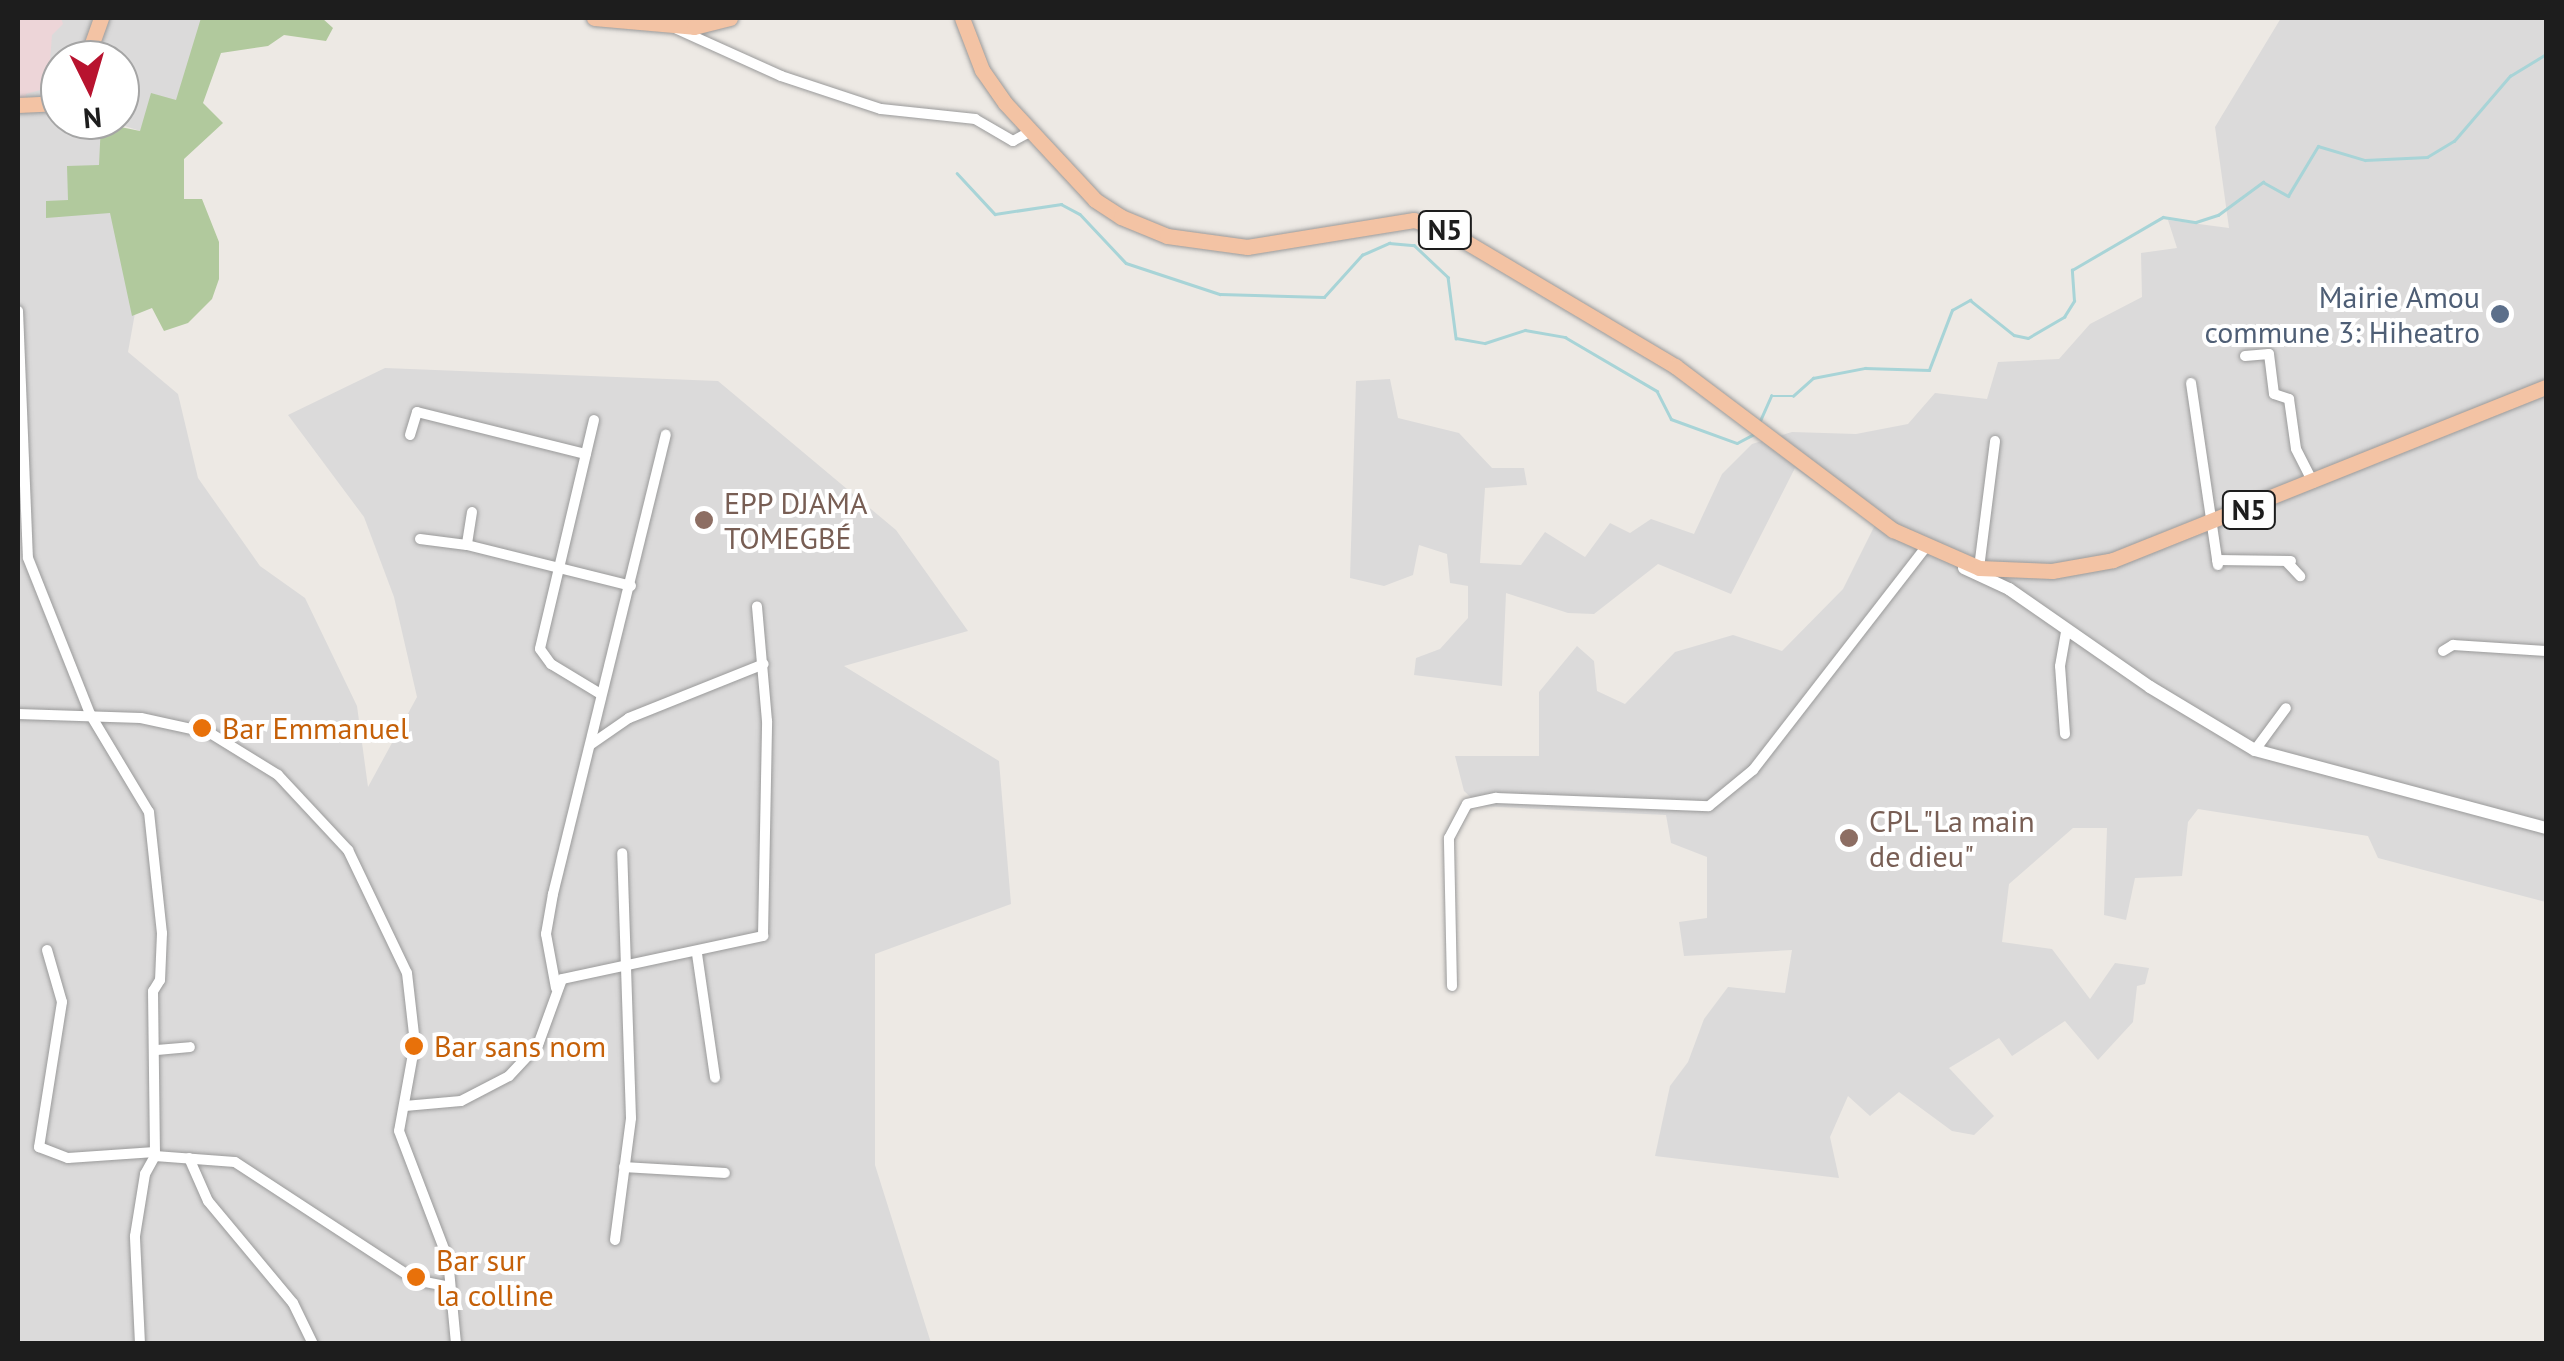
<!DOCTYPE html>
<meta charset="utf-8">
<style>
body{margin:0}
#map{position:relative;width:2564px;height:1361px;overflow:hidden;background:#ede9e4;font-family:"PT Sans",sans-serif}
div>[style]{position:absolute}
[style*='--x']{left:calc(var(--x)*1px);top:calc(var(--y)*1px);width:calc(var(--w)*1px);rotate:calc(var(--a)*1deg)}
.residential>*{inset:0;background:#dbdada}
.commercial>*{inset:0;background:#edd5d8}
.forest>*{inset:0;background:#b1c99d}
.stream>*{height:2.5px;margin:-1.25px;padding:0 1.25px;transform-origin:1.25px;border-radius:1.25px;background:#a8d4d7}
.roads{filter:drop-shadow(0 0 2px #9a9a9a) drop-shadow(0 0 2px #9a9a9a)}
.minor>*{height:10px;margin:-5px;padding:0 5px;transform-origin:5px;border-radius:5px;background:#fff}
.tertiary>*{height:12px;margin:-6px;padding:0 6px;transform-origin:6px;border-radius:6px;background:#fff}
.primary>*{height:15px;margin:-7.5px;padding:0 7.5px;transform-origin:7.5px;border-radius:7.5px;background:#f3c3a4}
.dots>*{width:28px;height:28px;translate:-50% -50%;box-sizing:border-box;border:5px solid #fff;border-radius:50%}
span{translate:-50% -50%;white-space:nowrap;text-align:center;line-height:1.15;-webkit-text-stroke:8px #fff;paint-order:stroke}
.shield-label span{padding:2px 8px;background:#fff;border:2px solid;border-radius:8px;-webkit-text-stroke-width:0}
.shield-label{font-size:28px;color:#1d1d1d;font-weight:700}
.service-label{font-size:30px;color:#4e5e75}
.right{translate:-100% -50%;text-align:right}
.education-label{font-size:30px;color:#785e54}
.left{translate:0 -50%;text-align:left}
.food-label{font-size:30px;color:#c56008}
.frame{position:absolute;inset:0;border:20px solid #1d1d1d;pointer-events:none}
.north{position:absolute;left:40px;top:40px;width:100px;height:100px;box-sizing:border-box;background:#fff;border:2px solid #a5a5a5;border-radius:50%;rotate:175deg;font-size:28px;font-weight:700;line-height:40px;text-align:center;color:#1d1d1d}
.north::after{content:'';display:block;margin:auto;width:35px;height:45px;background:#b8132f;clip-path:polygon(50% 0,100% 100%,50% 72%,0 100%)}
</style>
<div id="map">
<div class="residential">
<div style="clip-path:polygon(18px 18px,214px 18px,184px 145px,106px 120px,120px 120px,120px 60px,60px 60px,60px 120px,103px 120px,118px 248px,135px 313px,128px 352px,178px 394px,198px 478px,260px 566px,305px 598px,357px 706px,368px 787px,417px 697px,394px 597px,364px 517px,288px 415px,385px 368px,718px 381px,896px 530px,968px 631px,844px 666px,999px 761px,1011px 904px,875px 954px,875px 1165px,931px 1343px,18px 1343px)"></div>
<div style="clip-path:polygon(2281px 18px,2546px 18px,2546px 902px,2378px 858px,2368px 836px,2198px 809px,2188px 822px,2182px 876px,2135px 878px,2126px 920px,2104px 915px,2107px 828px,2073px 828px,2009px 884px,2002px 942px,2052px 949px,2090px 999px,2115px 963px,2149px 968px,2145px 984px,2137px 986px,2133px 1022px,2098px 1060px,2065px 1021px,2012px 1056px,1999px 1038px,1949px 1068px,1994px 1116px,1974px 1135px,1952px 1131px,1899px 1092px,1870px 1116px,1848px 1096px,1830px 1137px,1839px 1178px,1655px 1156px,1670px 1086px,1688px 1062px,1704px 1019px,1728px 987px,1785px 993px,1792px 950px,1684px 956px,1679px 922px,1707px 918px,1707px 857px,1671px 843px,1666px 815px,1480px 806px,1464px 791px,1455px 756px,1539px 756px,1539px 692px,1577px 646px,1594px 661px,1597px 691px,1625px 704px,1675px 652px,1733px 635px,1782px 651px,1843px 589px,1875px 525px,1795px 468px,1731px 594px,1658px 564px,1594px 614px,1568px 613px,1506px 593px,1502px 686px,1414px 675px,1416px 658px,1440px 649px,1468px 618px,1468px 586px,1450px 583px,1447px 554px,1419px 545px,1413px 575px,1384px 586px,1350px 578px,1356px 381px,1390px 379px,1398px 418px,1459px 433px,1492px 468px,1524px 468px,1527px 485px,1485px 488px,1480px 563px,1521px 565px,1545px 532px,1585px 557px,1610px 523px,1630px 533px,1651px 519px,1694px 534px,1722px 474px,1752px 444px,1792px 432px,1856px 434px,1908px 424px,1935px 393px,1987px 399px,1998px 362px,2059px 359px,2090px 324px,2142px 297px,2141px 253px,2177px 248px,2168px 220px,2229px 228px,2215px 127px)"></div>
</div>
<div class="commercial">
<div style="clip-path:polygon(18px 18px,61px 18px,63px 24px,52px 35px,48px 88px,26px 94px,26px 101px,18px 101px)"></div>
</div>
<div class="forest">
<div style="clip-path:polygon(201px 18px,322px 18px,333px 28px,326px 41px,284px 35px,268px 46px,221px 53px,203px 103px,223px 123px,184px 159px,184px 199px,202px 199px,219px 242px,219px 279px,212px 299px,188px 323px,164px 331px,152px 308px,132px 316px,110px 213px,46px 218px,46px 201px,68px 200px,67px 166px,99px 165px,101px 123px,140px 131px,151px 93px,176px 100px)"></div>
</div>
<div class="stream">
<div style="--x:957;--y:173;--w:56;--a:47.2"></div>
<div style="--x:995;--y:214;--w:67;--a:-8.6"></div>
<div style="--x:1061;--y:204;--w:21;--a:28"></div>
<div style="--x:1080;--y:214;--w:67;--a:46.8"></div>
<div style="--x:1126;--y:263;--w:99;--a:18.3"></div>
<div style="--x:1220;--y:294;--w:104;--a:1.7"></div>
<div style="--x:1324;--y:297;--w:57;--a:-47.9"></div>
<div style="--x:1362;--y:255;--w:30;--a:-24"></div>
<div style="--x:1389;--y:243;--w:25;--a:5"></div>
<div style="--x:1414;--y:245;--w:47;--a:43.3"></div>
<div style="--x:1448;--y:277;--w:62;--a:82.5"></div>
<div style="--x:1456;--y:338;--w:29;--a:10"></div>
<div style="--x:1485;--y:343;--w:42;--a:-18"></div>
<div style="--x:1525;--y:330;--w:41;--a:9.9"></div>
<div style="--x:1565;--y:337;--w:107;--a:30.4"></div>
<div style="--x:1657;--y:391;--w:31;--a:63"></div>
<div style="--x:1671;--y:419;--w:70;--a:20"></div>
<div style="--x:1737;--y:443;--w:19;--a:-28"></div>
<div style="--x:1759;--y:423;--w:30;--a:-66"></div>
<div style="--x:1771;--y:396;--w:22;--a:0"></div>
<div style="--x:1793;--y:396;--w:27;--a:-42"></div>
<div style="--x:1813;--y:378;--w:53;--a:-10.9"></div>
<div style="--x:1865;--y:368;--w:64;--a:1.8"></div>
<div style="--x:1929;--y:370;--w:64;--a:-69"></div>
<div style="--x:1952;--y:310;--w:21;--a:-29"></div>
<div style="--x:1970;--y:300;--w:56;--a:38.5"></div>
<div style="--x:2014;--y:335;--w:14;--a:12"></div>
<div style="--x:2028;--y:338;--w:42;--a:-30.3"></div>
<div style="--x:2064;--y:317;--w:19;--a:-58"></div>
<div style="--x:2074;--y:301;--w:31;--a:-94"></div>
<div style="--x:2072;--y:270;--w:105;--a:-30.2"></div>
<div style="--x:2163;--y:217;--w:33;--a:9"></div>
<div style="--x:2196;--y:222;--w:23;--a:-18"></div>
<div style="--x:2218;--y:215;--w:56;--a:-36.3"></div>
<div style="--x:2263;--y:182;--w:29;--a:29"></div>
<div style="--x:2288;--y:196;--w:58;--a:-59"></div>
<div style="--x:2318;--y:146;--w:49;--a:16.6"></div>
<div style="--x:2365;--y:160;--w:62;--a:-2.8"></div>
<div style="--x:2427;--y:157;--w:31;--a:-31"></div>
<div style="--x:2454;--y:141;--w:86;--a:-49.3"></div>
<div style="--x:2510;--y:76;--w:42;--a:-31.4"></div>
</div>
<div class="roads">
<div class="minor">
<div style="--x:677;--y:29;--w:114;--a:24.3"></div>
<div style="--x:781;--y:76;--w:105;--a:18.3"></div>
<div style="--x:881;--y:109;--w:95;--a:6.1"></div>
<div style="--x:975;--y:119;--w:44;--a:30.1"></div>
<div style="--x:1013;--y:141;--w:18;--a:-29"></div>
<div style="--x:18;--y:311;--w:247;--a:87.7"></div>
<div style="--x:28;--y:558;--w:168;--a:68.3"></div>
<div style="--x:90;--y:714;--w:114;--a:59"></div>
<div style="--x:149;--y:812;--w:122;--a:83.9"></div>
<div style="--x:162;--y:933;--w:47;--a:92.4"></div>
<div style="--x:160;--y:980;--w:13;--a:122"></div>
<div style="--x:153;--y:991;--w:165;--a:89.3"></div>
<div style="--x:2245;--y:356;--w:24;--a:-5"></div>
<div style="--x:2269;--y:354;--w:40;--a:82.9"></div>
<div style="--x:2274;--y:394;--w:16;--a:18"></div>
<div style="--x:2289;--y:399;--w:50;--a:82"></div>
<div style="--x:2296;--y:449;--w:38;--a:63"></div>
<div style="--x:2191;--y:383;--w:184;--a:81.6"></div>
<div style="--x:594;--y:420;--w:235;--a:103.3"></div>
<div style="--x:540;--y:649;--w:19;--a:54"></div>
<div style="--x:551;--y:664;--w:56;--a:31.1"></div>
<div style="--x:410;--y:435;--w:24;--a:-73"></div>
<div style="--x:417;--y:412;--w:174;--a:14"></div>
<div style="--x:472;--y:512;--w:33;--a:99"></div>
<div style="--x:467;--y:545;--w:169;--a:14"></div>
<div style="--x:420;--y:539;--w:47;--a:7.3"></div>
<div style="--x:2217;--y:560;--w:74;--a:0.8"></div>
<div style="--x:2286;--y:561;--w:21;--a:47"></div>
<div style="--x:1979;--y:568;--w:128;--a:-82.8"></div>
<div style="--x:2443;--y:651;--w:12;--a:-31"></div>
<div style="--x:2453;--y:645;--w:93;--a:3.7"></div>
<div style="--x:18;--y:714;--w:123;--a:1.9"></div>
<div style="--x:141;--y:718;--w:71;--a:12.3"></div>
<div style="--x:210;--y:733;--w:80;--a:31.7"></div>
<div style="--x:278;--y:775;--w:103;--a:47"></div>
<div style="--x:348;--y:850;--w:136;--a:64.4"></div>
<div style="--x:407;--y:973;--w:70;--a:83.5"></div>
<div style="--x:415;--y:1043;--w:89;--a:100.3"></div>
<div style="--x:399;--y:1131;--w:137;--a:69.1"></div>
<div style="--x:448;--y:1259;--w:85;--a:84.6"></div>
<div style="--x:2065;--y:734;--w:68;--a:-94.2"></div>
<div style="--x:2060;--y:666;--w:36;--a:-80"></div>
<div style="--x:590;--y:745;--w:47;--a:-34.7"></div>
<div style="--x:629;--y:718;--w:145;--a:-21.8"></div>
<div style="--x:2255;--y:750;--w:52;--a:-53.6"></div>
<div style="--x:47;--y:950;--w:54;--a:73.9"></div>
<div style="--x:62;--y:1002;--w:147;--a:99"></div>
<div style="--x:39;--y:1147;--w:31;--a:21"></div>
<div style="--x:68;--y:1158;--w:87;--a:-3.9"></div>
<div style="--x:697;--y:954;--w:125;--a:81.7"></div>
<div style="--x:1452;--y:986;--w:148;--a:-91.2"></div>
<div style="--x:1449;--y:838;--w:38;--a:-62"></div>
<div style="--x:1467;--y:804;--w:30;--a:-12"></div>
<div style="--x:1496;--y:798;--w:213;--a:2.2"></div>
<div style="--x:1709;--y:806;--w:57;--a:-39.3"></div>
<div style="--x:1753;--y:770;--w:281;--a:-52.2"></div>
<div style="--x:556;--y:988;--w:55;--a:-100.5"></div>
<div style="--x:546;--y:934;--w:41;--a:-80.1"></div>
<div style="--x:553;--y:894;--w:473;--a:-76.2"></div>
<div style="--x:157;--y:1050;--w:33;--a:-5"></div>
<div style="--x:405;--y:1106;--w:56;--a:-5.1"></div>
<div style="--x:461;--y:1101;--w:54;--a:-27.5"></div>
<div style="--x:509;--y:1076;--w:42;--a:-46.9"></div>
<div style="--x:538;--y:1045;--w:70;--a:-70"></div>
<div style="--x:562;--y:979;--w:206;--a:-12.1"></div>
<div style="--x:763;--y:936;--w:215;--a:-88.9"></div>
<div style="--x:767;--y:721;--w:115;--a:-95"></div>
<div style="--x:189;--y:1158;--w:47;--a:66.2"></div>
<div style="--x:208;--y:1201;--w:133;--a:50.2"></div>
<div style="--x:293;--y:1303;--w:46;--a:64"></div>
<div style="--x:624;--y:1167;--w:101;--a:3.4"></div>
<div style="--x:615;--y:1240;--w:123;--a:-82.5"></div>
<div style="--x:631;--y:1118;--w:265;--a:-91.9"></div>
<div style="--x:140;--y:1344;--w:108;--a:-92.7"></div>
<div style="--x:135;--y:1236;--w:63;--a:-80.8"></div>
<div style="--x:145;--y:1174;--w:21;--a:-61"></div>
<div style="--x:155;--y:1156;--w:80;--a:4.3"></div>
<div style="--x:235;--y:1162;--w:215;--a:33.2"></div>
<div style="--x:415;--y:1280;--w:32;--a:11"></div>
</div>
<div class="tertiary">
<div style="--x:1964;--y:568;--w:50;--a:25"></div>
<div style="--x:2009;--y:589;--w:172;--a:34.8"></div>
<div style="--x:2150;--y:687;--w:122;--a:31"></div>
<div style="--x:2255;--y:750;--w:301;--a:15"></div>
</div>
<div class="primary">
<div style="--x:594;--y:18;--w:100;--a:5.1"></div>
<div style="--x:694;--y:27;--w:37;--a:-14"></div>
<div style="--x:962;--y:18;--w:56;--a:69"></div>
<div style="--x:982;--y:70;--w:40;--a:55.1"></div>
<div style="--x:1005;--y:103;--w:132;--a:47.1"></div>
<div style="--x:1095;--y:200;--w:31;--a:33"></div>
<div style="--x:1121;--y:217;--w:50;--a:22.4"></div>
<div style="--x:1167;--y:236;--w:81;--a:7.8"></div>
<div style="--x:1247;--y:247;--w:169;--a:-9.2"></div>
<div style="--x:1414;--y:220;--w:39;--a:19"></div>
<div style="--x:1451;--y:233;--w:261;--a:30.7"></div>
<div style="--x:1675;--y:366;--w:273;--a:37"></div>
<div style="--x:1893;--y:530;--w:94;--a:23.8"></div>
<div style="--x:1979;--y:568;--w:73;--a:2.4"></div>
<div style="--x:2052;--y:571;--w:62;--a:-10.2"></div>
<div style="--x:2113;--y:560;--w:466;--a:-21.8"></div>
<div style="--x:86;--y:60;--w:45;--a:-70.3"></div>
<div style="--x:18;--y:105;--w:42;--a:-2.7"></div>
</div>
</div>
<div class="dots">
<div style="left:2500px;top:314px;background:#5c6f8a"></div>
<div style="left:704px;top:520px;background:#8d6e63"></div>
<div style="left:202px;top:728px;background:#e8710a"></div>
<div style="left:1849px;top:838px;background:#8d6e63"></div>
<div style="left:414px;top:1046px;background:#e8710a"></div>
<div style="left:416px;top:1277px;background:#e8710a"></div>
</div>
<div class="shield-label">
<span style="left:1445px;top:230px">N5</span>
<span style="left:2249px;top:510px">N5</span>
</div>
<div class="service-label">
<span class="right" style="left:2480px;top:314px">Mairie Amou<br>commune 3: Hiheatro</span>
</div>
<div class="education-label">
<span class="left" style="left:724px;top:520px">EPP DJAMA<br>TOMEGBÉ</span>
<span class="left" style="left:1869px;top:838px">CPL "La main<br>de dieu"</span>
</div>
<div class="food-label">
<span class="left" style="left:222px;top:728px">Bar Emmanuel</span>
<span class="left" style="left:434px;top:1046px">Bar sans nom</span>
<span class="left" style="left:436px;top:1277px">Bar sur<br>la colline</span>
</div>
<div class="frame"></div>
<div class="north">N</div>
</div>
